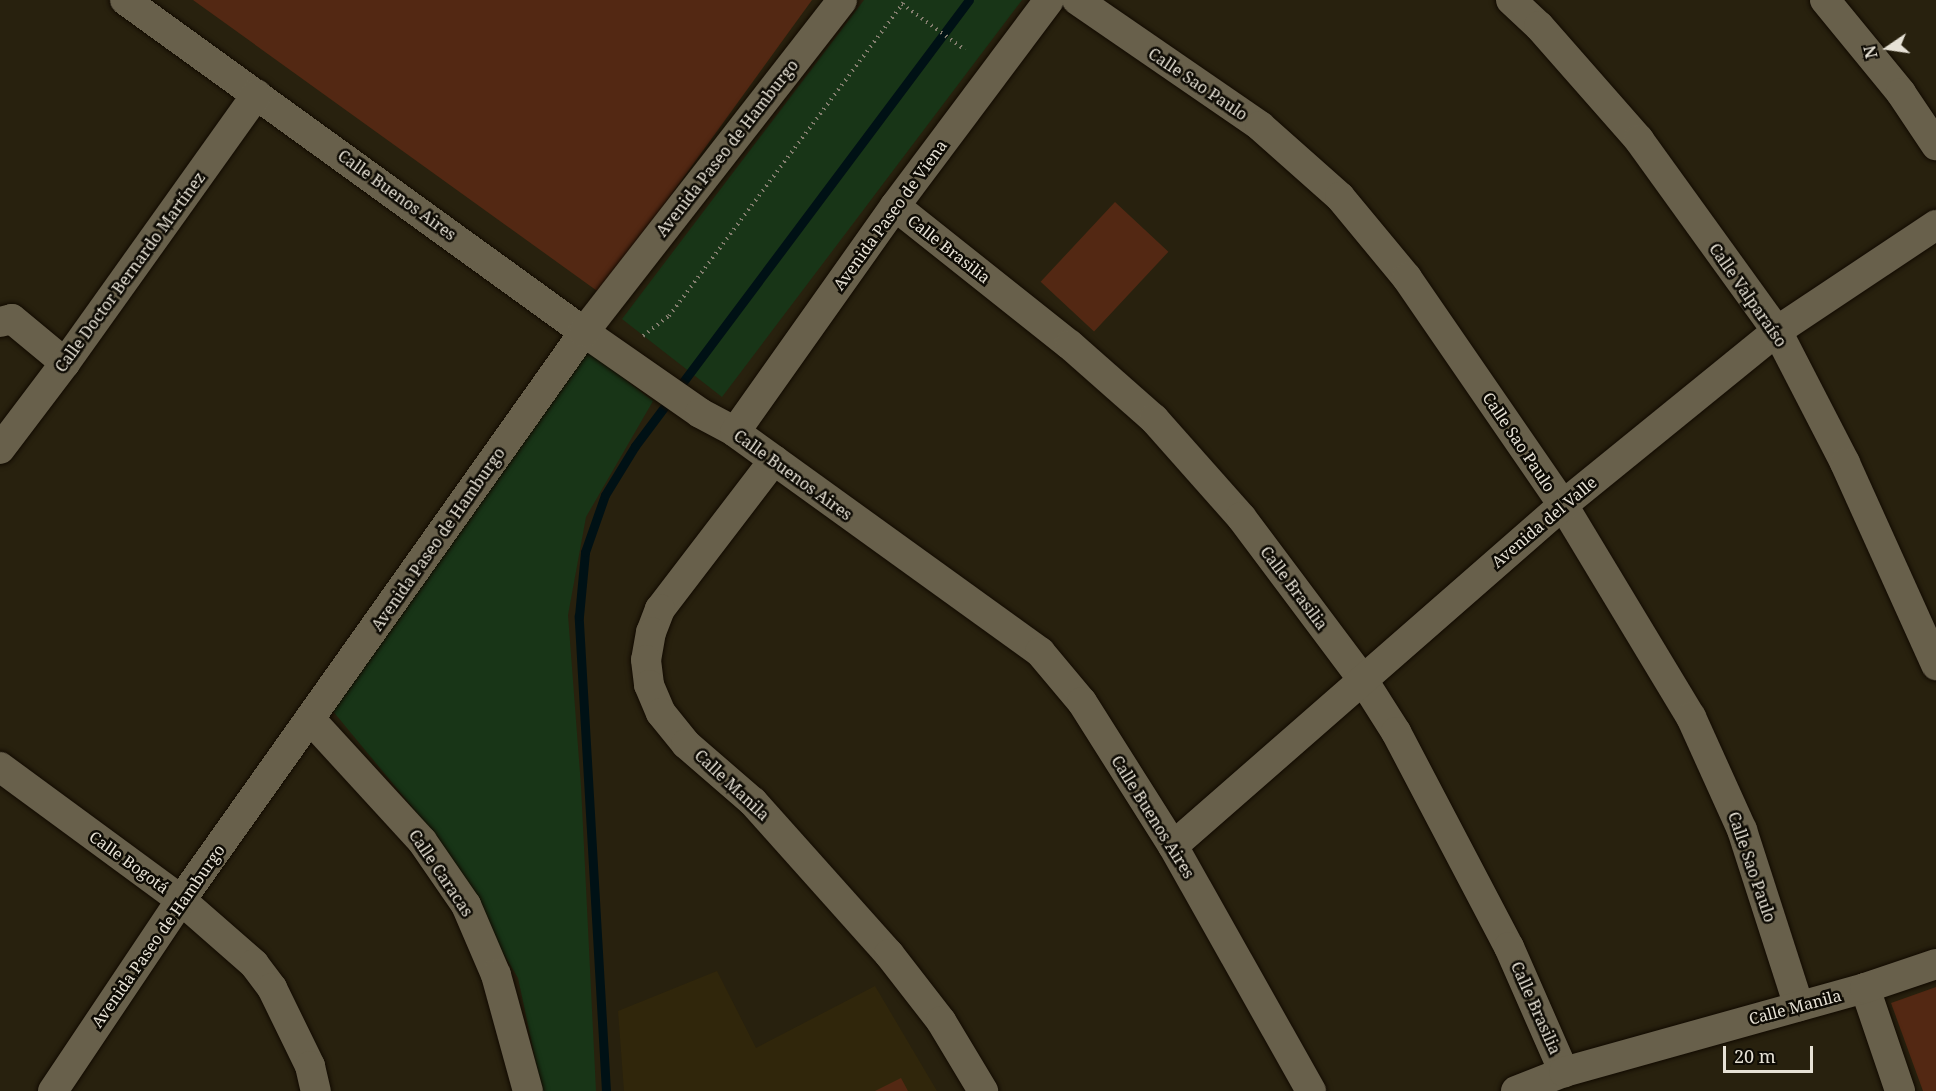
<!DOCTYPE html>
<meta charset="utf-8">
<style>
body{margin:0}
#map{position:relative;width:1936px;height:1091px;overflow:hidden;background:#28210e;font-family:"Noto Serif",serif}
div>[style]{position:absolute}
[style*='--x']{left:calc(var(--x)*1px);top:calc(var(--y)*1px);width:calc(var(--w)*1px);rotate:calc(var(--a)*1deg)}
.built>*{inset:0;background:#30260b}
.green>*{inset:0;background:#183517}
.stream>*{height:9px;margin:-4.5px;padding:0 4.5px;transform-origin:4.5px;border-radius:4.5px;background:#001115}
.building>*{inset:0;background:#532813;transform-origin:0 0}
.path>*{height:4px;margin-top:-2px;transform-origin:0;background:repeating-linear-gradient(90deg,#847e6f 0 1.5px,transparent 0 6px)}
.roads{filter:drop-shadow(0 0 2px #110a00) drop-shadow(0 0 2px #110a00)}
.minor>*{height:30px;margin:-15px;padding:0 15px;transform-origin:15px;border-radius:15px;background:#68604b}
span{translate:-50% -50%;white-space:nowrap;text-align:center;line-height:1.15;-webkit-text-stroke:5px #0e0b04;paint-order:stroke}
.street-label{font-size:16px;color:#e7e2d6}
.north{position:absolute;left:1858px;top:18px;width:60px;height:60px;-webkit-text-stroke:4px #0e0b04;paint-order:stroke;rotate:257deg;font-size:16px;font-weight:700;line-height:24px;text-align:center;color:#e7e2d6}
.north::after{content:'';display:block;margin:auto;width:21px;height:27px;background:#e7e2d6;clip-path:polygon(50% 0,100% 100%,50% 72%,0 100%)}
.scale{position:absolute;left:1723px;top:1046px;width:90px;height:27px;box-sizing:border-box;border:3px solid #e7e2d6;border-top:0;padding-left:8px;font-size:18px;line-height:21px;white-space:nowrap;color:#e7e2d6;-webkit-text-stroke:4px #0e0b04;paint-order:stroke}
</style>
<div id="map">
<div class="built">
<div style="clip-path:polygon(717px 971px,756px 1048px,875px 986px,937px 1091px,624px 1091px,618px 1011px)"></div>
</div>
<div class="green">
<div style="clip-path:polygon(864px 0,1022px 0,722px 397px,622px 319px)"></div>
<div style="clip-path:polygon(586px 349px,653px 401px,586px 517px,568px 615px,581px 786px,596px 1091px,542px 1091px,518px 978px,427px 825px,332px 710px)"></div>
</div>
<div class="stream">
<div style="--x:606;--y:1091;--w:476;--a:-93.3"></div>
<div style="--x:579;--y:616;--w:64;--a:-84.6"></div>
<div style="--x:585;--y:552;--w:60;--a:-70.7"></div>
<div style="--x:605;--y:495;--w:57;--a:-58.5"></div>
<div style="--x:635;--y:446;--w:557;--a:-53.17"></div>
</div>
<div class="building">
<div style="clip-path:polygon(193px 0,812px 0,600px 293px)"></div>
<div style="left:1115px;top:202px;width:73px;height:109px;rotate:43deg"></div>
<div style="clip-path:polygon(1936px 987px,1936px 1091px,1923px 1091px,1891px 1003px)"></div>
<div style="clip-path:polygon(901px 1078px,908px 1091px,875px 1091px)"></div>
</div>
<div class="path">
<div style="--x:902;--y:4;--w:78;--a:36.1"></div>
<div style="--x:643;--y:336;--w:33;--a:-38"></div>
<div style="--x:669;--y:316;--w:394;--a:-53.2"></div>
</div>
<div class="roads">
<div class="minor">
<div style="--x:125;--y:0;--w:566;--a:35.88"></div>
<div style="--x:584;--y:332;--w:141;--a:34.9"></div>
<div style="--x:700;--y:413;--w:40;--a:28"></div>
<div style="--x:735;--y:432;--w:376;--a:35.8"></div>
<div style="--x:1040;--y:652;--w:65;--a:50"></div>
<div style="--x:1082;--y:702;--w:170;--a:57.7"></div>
<div style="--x:1173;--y:846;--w:281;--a:60.6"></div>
<div style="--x:1077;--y:0;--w:222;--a:34.5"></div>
<div style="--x:1260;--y:126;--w:107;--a:41.6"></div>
<div style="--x:1340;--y:197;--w:105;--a:50.4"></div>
<div style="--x:1407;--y:278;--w:275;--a:55.5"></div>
<div style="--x:1563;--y:505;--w:248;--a:58.9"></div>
<div style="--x:1691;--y:717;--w:124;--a:65.7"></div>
<div style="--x:1742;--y:830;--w:185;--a:72.1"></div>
<div style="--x:1511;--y:0;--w:38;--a:43"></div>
<div style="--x:1539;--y:26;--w:152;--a:48.7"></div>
<div style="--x:1639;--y:140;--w:236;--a:54.2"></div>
<div style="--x:1777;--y:331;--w:148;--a:62.7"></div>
<div style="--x:1845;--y:463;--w:222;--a:65.7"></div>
<div style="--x:1825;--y:0;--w:120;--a:50.7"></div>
<div style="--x:1901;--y:93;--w:63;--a:56.1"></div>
<div style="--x:895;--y:206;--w:223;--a:38.5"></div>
<div style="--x:1070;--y:345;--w:112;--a:41.4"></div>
<div style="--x:1154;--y:419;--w:131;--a:48.4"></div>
<div style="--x:1241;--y:517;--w:204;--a:53.2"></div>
<div style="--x:1363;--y:680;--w:62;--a:57.6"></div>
<div style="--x:1396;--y:732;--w:243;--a:62.3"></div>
<div style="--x:1509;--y:947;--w:137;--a:66.3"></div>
<div style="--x:0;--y:322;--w:12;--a:-14"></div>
<div style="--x:12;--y:319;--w:69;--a:39.7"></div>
<div style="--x:735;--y:432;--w:277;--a:-54.7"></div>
<div style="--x:895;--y:206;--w:257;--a:-53.2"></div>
<div style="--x:0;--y:449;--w:108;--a:-52.9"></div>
<div style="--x:65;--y:363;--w:330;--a:-54.5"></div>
<div style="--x:774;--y:460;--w:188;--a:127.4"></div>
<div style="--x:660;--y:609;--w:25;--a:111"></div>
<div style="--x:651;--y:632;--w:28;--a:100"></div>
<div style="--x:646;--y:660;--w:25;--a:83"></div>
<div style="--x:649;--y:685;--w:30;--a:67"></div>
<div style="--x:661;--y:713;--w:40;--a:51"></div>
<div style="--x:686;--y:744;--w:89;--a:40.9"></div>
<div style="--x:753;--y:802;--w:204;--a:48.2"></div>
<div style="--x:889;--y:954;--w:85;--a:52.2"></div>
<div style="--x:941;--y:1021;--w:82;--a:59"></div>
<div style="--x:311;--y:720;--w:164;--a:47.5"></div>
<div style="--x:422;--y:841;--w:78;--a:55.5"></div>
<div style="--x:466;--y:905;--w:76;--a:66.8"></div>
<div style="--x:496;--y:975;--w:120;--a:74.6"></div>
<div style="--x:0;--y:767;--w:225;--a:36.3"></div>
<div style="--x:181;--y:900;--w:97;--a:41.2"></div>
<div style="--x:254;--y:964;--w:30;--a:53"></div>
<div style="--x:272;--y:988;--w:87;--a:64"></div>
<div style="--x:310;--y:1066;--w:26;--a:77"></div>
<div style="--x:1173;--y:846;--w:518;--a:-41.17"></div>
<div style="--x:1563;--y:505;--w:276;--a:-39.1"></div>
<div style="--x:1777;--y:331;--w:191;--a:-33.7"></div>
<div style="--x:1865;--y:988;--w:109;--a:71.2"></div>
<div style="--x:53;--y:1091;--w:230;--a:-56.2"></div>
<div style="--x:181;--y:900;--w:696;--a:-54.64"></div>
<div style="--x:584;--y:332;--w:420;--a:-52.1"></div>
<div style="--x:1516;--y:1091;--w:52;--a:-21.6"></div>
<div style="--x:1564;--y:1072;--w:313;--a:-15.6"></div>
<div style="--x:1865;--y:988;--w:75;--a:-18.7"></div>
</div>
</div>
<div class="street-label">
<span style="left:1198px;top:84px;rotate:34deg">Calle Sao Paulo</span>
<span style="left:727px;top:148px;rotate:-52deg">Avenida Paseo de Hamburgo</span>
<span style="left:397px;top:195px;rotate:36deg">Calle Buenos Aires</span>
<span style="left:890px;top:215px;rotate:-54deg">Avenida Paseo de Viena</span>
<span style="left:949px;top:249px;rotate:38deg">Calle Brasilia</span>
<span style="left:130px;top:272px;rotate:-54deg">Calle Doctor Bernardo Martínez</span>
<span style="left:1748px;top:295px;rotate:55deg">Calle Valparaíso</span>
<span style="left:1519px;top:442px;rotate:56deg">Calle Sao Paulo</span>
<span style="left:793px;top:475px;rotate:36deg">Calle Buenos Aires</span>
<span style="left:1544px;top:522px;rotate:-40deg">Avenida del Valle</span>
<span style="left:438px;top:539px;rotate:-55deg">Avenida Paseo de Hamburgo</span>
<span style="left:1294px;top:588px;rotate:53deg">Calle Brasilia</span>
<span style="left:732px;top:785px;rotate:43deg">Calle Manila</span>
<span style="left:1153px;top:817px;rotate:58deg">Calle Buenos Aires</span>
<span style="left:129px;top:862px;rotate:36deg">Calle Bogotá</span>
<span style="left:1752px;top:867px;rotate:71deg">Calle Sao Paulo</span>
<span style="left:441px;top:873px;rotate:56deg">Calle Caracas</span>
<span style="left:158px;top:936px;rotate:-55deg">Avenida Paseo de Hamburgo</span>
<span style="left:1795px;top:1007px;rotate:-15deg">Calle Manila</span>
<span style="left:1536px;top:1008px;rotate:66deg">Calle Brasilia</span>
</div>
<div class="north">N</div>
<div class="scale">20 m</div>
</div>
